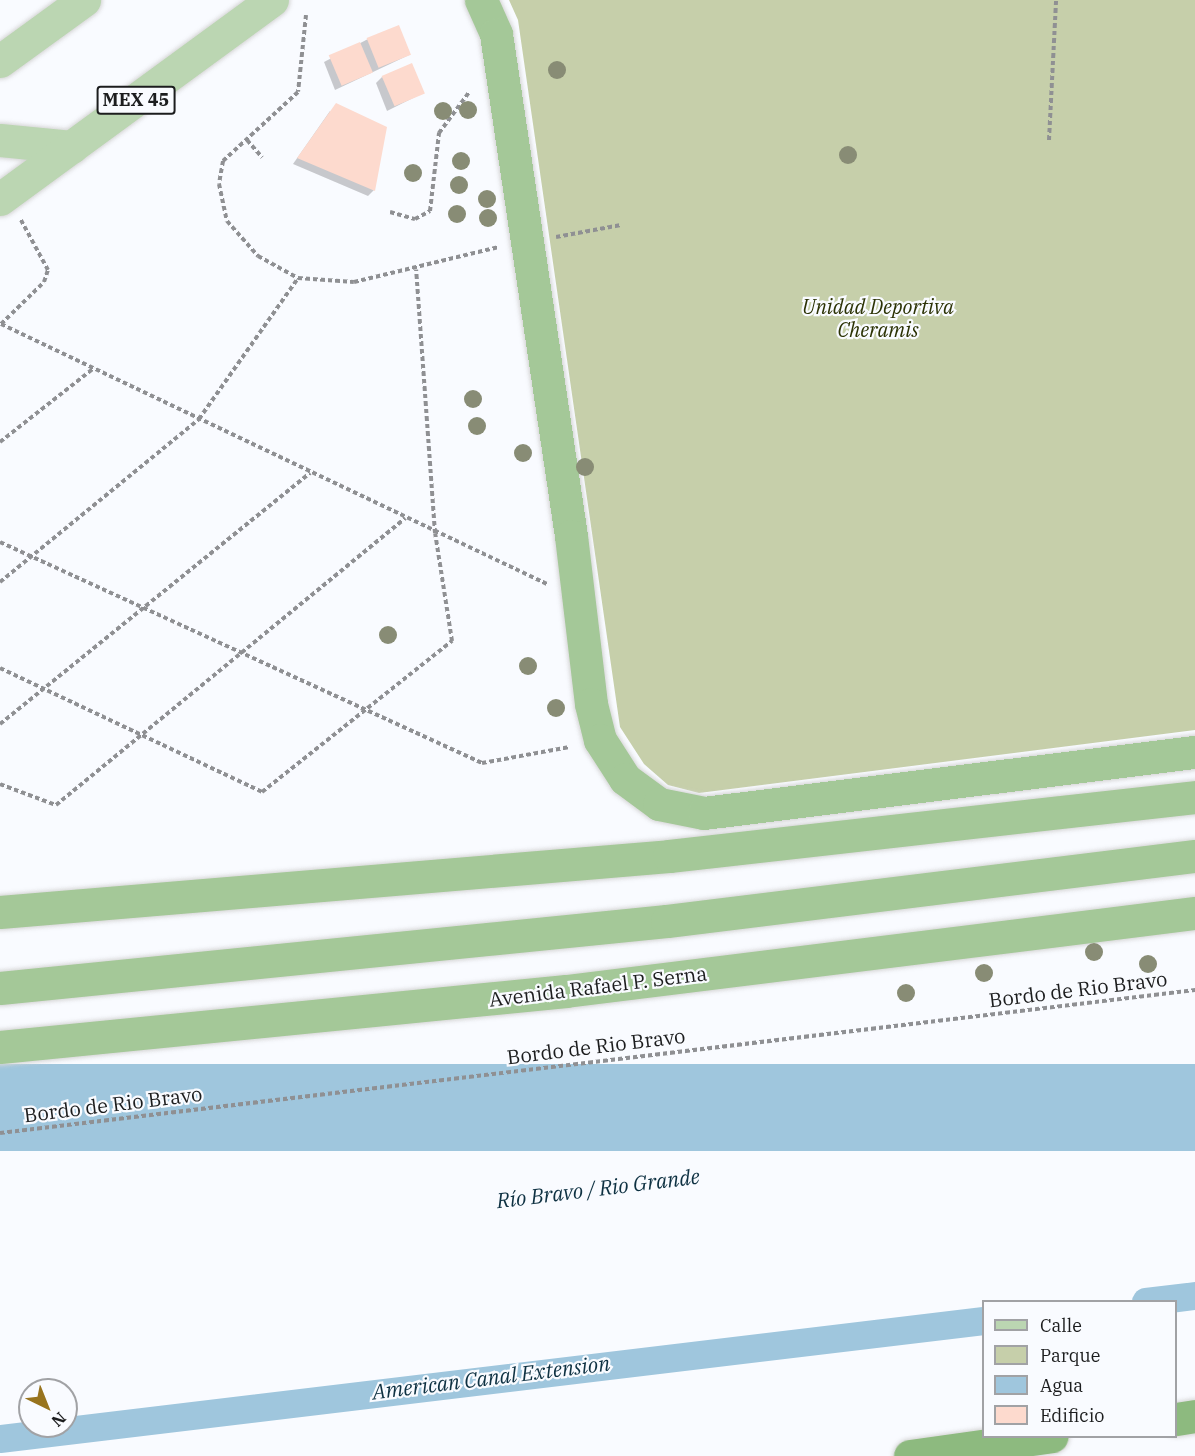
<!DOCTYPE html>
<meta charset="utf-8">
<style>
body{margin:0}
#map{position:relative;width:1195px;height:1456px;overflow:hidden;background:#f9fbff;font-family:"IBM Plex Serif",serif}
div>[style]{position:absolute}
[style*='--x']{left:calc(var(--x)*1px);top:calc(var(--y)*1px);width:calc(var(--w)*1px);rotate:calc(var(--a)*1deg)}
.green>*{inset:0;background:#c6cfaa}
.water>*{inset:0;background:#9fc6dd;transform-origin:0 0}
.shadow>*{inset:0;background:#0003}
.canal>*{height:28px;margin:-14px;padding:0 14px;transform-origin:14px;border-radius:14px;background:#9fc6dd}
.building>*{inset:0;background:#fddace;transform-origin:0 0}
.path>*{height:4px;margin-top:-2px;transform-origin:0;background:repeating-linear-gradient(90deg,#8f9093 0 4.5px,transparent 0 7.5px)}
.roads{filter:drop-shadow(0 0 2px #d6d6d6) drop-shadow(0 0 2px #d6d6d6)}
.primary>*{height:33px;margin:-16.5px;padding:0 16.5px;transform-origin:16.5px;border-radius:16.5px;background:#bbd6b2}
.trunk>*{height:33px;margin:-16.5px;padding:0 16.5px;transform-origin:16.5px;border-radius:16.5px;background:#a4c898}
.motorway>*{height:33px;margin:-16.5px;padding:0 16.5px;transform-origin:16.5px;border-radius:16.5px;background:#8dba7f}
.trees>*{width:18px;height:18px;margin:-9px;border-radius:50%;background:#888c75}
span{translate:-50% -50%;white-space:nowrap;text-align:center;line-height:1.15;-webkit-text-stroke:4.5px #f9fbff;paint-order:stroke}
.shield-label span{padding:2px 4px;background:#f9fbff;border:2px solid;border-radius:4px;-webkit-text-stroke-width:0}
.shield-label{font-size:18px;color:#1c1d1e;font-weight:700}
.park-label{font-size:20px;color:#2b3204;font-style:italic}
.street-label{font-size:20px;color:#1c1d1e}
.water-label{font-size:21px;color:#0e3142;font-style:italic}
.legend{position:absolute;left:982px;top:1300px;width:195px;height:138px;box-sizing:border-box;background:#f9fbff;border:2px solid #a1a2a5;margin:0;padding:8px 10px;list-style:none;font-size:18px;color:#1c1d1e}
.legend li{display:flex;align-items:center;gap:12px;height:30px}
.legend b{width:30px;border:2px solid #a1a2a5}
.north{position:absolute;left:18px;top:1378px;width:60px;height:60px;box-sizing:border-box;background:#f9fbff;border:2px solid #a1a2a5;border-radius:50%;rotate:137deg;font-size:16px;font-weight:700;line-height:24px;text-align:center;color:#1c1d1e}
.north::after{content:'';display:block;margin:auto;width:21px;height:27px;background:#98741e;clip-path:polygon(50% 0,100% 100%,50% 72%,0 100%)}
</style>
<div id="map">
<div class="green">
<div style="clip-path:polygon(509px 0,1195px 0,1195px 730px,699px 793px,668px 785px,644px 764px,620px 727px,518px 20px)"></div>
</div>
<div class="water">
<div style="left:1195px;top:1064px;width:87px;height:1203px;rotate:90deg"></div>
</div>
<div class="shadow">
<div style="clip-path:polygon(368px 39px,409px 55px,335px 90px,324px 62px)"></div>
<div style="clip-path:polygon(382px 77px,423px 93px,387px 111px,376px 83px)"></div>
<div style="clip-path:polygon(330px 111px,374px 190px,368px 196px,293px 164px)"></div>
</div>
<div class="canal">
<div style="--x:1146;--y:1302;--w:49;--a:-7"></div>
<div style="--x:0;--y:1439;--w:991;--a:-6.84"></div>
</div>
<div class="building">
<div style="left:399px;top:25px;width:32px;height:35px;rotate:68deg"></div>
<div style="left:360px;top:42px;width:33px;height:34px;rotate:67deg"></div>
<div style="left:412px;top:63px;width:33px;height:33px;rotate:67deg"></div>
<div style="clip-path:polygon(336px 103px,387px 127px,375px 191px,297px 158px)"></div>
</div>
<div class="path">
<div style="--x:306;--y:15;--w:77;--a:95.9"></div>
<div style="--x:298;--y:92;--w:102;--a:137.4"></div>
<div style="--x:223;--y:161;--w:23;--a:100"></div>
<div style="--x:219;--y:184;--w:38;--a:78"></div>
<div style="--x:227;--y:221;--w:47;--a:48.5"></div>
<div style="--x:258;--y:256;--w:46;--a:28.8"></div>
<div style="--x:298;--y:278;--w:56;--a:4.1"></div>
<div style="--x:354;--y:282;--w:149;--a:-13.6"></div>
<div style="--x:247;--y:140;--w:23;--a:49"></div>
<div style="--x:1049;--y:140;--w:140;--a:-87.1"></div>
<div style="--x:390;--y:212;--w:26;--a:16"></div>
<div style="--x:415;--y:219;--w:17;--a:-28"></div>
<div style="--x:430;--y:211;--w:79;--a:-83.4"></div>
<div style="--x:439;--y:133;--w:52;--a:-53.6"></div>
<div style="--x:556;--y:237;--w:66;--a:-10.5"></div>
<div style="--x:1;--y:324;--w:605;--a:25.46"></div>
<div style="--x:1;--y:324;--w:60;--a:-44.3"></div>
<div style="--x:44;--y:282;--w:13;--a:-72"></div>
<div style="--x:48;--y:270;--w:57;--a:-118.4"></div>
<div style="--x:0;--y:442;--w:120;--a:-38.2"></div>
<div style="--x:0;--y:542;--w:530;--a:24.63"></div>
<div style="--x:482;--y:763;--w:89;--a:-10.3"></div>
<div style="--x:0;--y:582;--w:257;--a:-39.3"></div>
<div style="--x:199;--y:419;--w:172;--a:-54.9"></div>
<div style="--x:0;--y:668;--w:290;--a:25.3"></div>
<div style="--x:262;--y:792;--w:243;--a:-38.5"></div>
<div style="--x:452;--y:641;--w:109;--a:-98.9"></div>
<div style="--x:435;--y:533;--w:264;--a:-94.1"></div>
<div style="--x:0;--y:724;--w:399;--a:-39"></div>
<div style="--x:0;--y:784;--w:60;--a:20.6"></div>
<div style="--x:56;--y:805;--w:452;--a:-39.4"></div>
<div style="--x:0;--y:1133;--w:1204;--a:-6.82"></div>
</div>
<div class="roads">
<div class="primary">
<div style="--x:0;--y:61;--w:104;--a:-36"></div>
<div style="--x:0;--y:140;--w:72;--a:5.6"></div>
<div style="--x:0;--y:199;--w:337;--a:-36.2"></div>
</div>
<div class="trunk">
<div style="--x:481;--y:0;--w:37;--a:66"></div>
<div style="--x:496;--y:34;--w:508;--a:81.5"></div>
<div style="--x:571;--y:536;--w:169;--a:83.2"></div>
<div style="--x:591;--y:704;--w:37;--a:76"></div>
<div style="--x:600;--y:740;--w:46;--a:57.3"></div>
<div style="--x:625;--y:779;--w:42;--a:36.3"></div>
<div style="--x:659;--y:804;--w:46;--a:11.3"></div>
<div style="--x:704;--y:813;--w:495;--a:-7.1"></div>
<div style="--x:0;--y:912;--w:671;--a:-4.78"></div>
<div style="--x:669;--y:856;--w:529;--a:-6.4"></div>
<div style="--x:0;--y:988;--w:670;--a:-5.74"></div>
<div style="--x:667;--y:921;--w:532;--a:-7.02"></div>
<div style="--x:0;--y:1047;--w:569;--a:-5.65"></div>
<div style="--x:566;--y:991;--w:634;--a:-7.07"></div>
</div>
<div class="motorway">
<div style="--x:1176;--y:1419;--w:19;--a:-9"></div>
<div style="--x:910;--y:1456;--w:143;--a:-8"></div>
</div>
</div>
<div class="trees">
<div style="left:557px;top:70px"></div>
<div style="left:468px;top:110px"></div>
<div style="left:443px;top:111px"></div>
<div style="left:848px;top:155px"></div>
<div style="left:461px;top:161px"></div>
<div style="left:413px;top:173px"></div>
<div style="left:459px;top:185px"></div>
<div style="left:487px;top:199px"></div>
<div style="left:457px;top:214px"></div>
<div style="left:488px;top:218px"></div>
<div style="left:473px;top:399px"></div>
<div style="left:477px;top:426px"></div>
<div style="left:523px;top:453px"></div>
<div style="left:585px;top:467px"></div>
<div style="left:388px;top:635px"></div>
<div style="left:528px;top:666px"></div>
<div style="left:556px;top:708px"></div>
<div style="left:1094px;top:952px"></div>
<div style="left:1148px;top:964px"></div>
<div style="left:984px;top:973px"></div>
<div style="left:906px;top:993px"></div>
</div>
<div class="shield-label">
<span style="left:136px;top:100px">MEX 45</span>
</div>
<div class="park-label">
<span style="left:878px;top:318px">Unidad Deportiva<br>Cheramis</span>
</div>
<div class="street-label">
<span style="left:598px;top:986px;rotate:-7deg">Avenida Rafael P. Serna</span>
<span style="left:1078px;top:989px;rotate:-7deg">Bordo de Rio Bravo</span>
<span style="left:596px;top:1046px;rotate:-7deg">Bordo de Rio Bravo</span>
<span style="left:113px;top:1104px;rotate:-7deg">Bordo de Rio Bravo</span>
</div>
<div class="water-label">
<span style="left:598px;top:1188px;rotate:-7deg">Río Bravo / Rio Grande</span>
<span style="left:491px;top:1377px;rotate:-7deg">American Canal Extension</span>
</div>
<ul class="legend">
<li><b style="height:8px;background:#bbd6b2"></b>Calle</li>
<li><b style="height:16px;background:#c6cfaa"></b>Parque</li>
<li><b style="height:16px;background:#9fc6dd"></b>Agua</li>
<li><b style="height:16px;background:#fddace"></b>Edificio</li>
</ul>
<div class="north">N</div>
</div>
